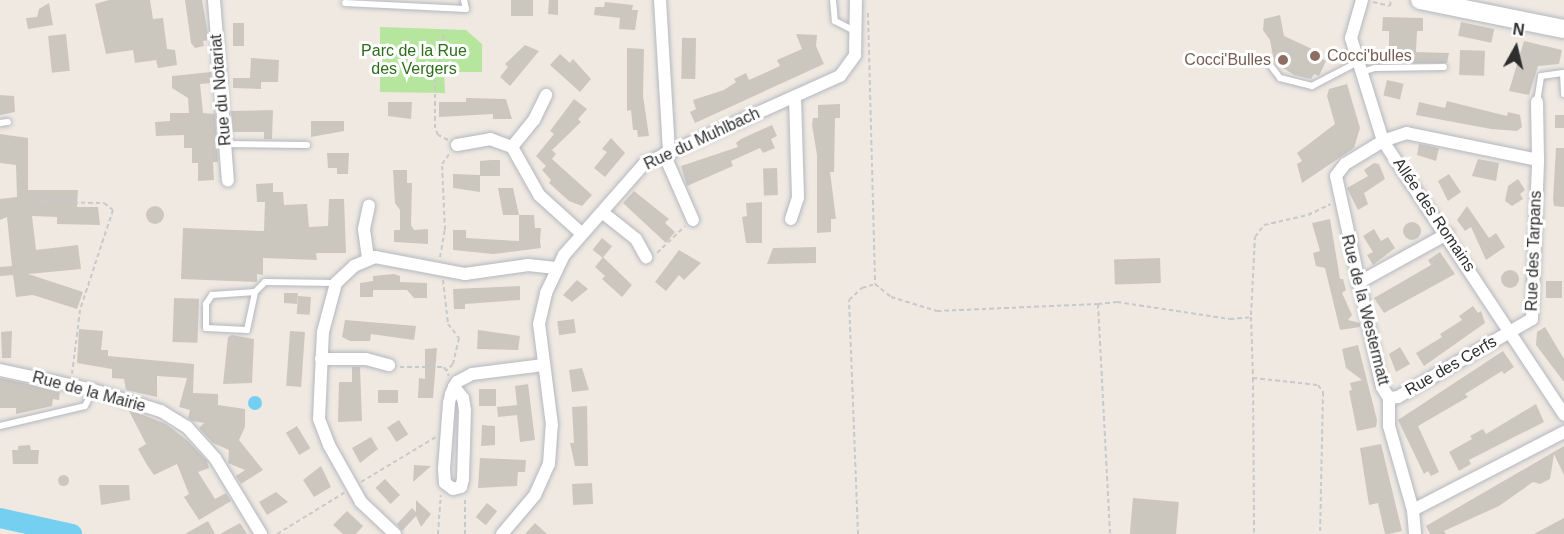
<!DOCTYPE html>
<meta charset="utf-8">
<style>
body{margin:0}
#map{position:relative;width:1564px;height:534px;overflow:hidden;background:#efe9e1;font-family:Arial,sans-serif}
div>[style]{position:absolute}
[style*='--x']{left:calc(var(--x)*1px);top:calc(var(--y)*1px);width:calc(var(--w)*1px);rotate:calc(var(--a)*1deg)}
.green>*{inset:0;background:#b6e59e}
.water>*{inset:0;background:#75cff0}
.round{border-radius:50%}
.river>*{height:20px;margin:-10px;padding:0 10px;transform-origin:10px;border-radius:10px;background:#75cff0}
.building>*{inset:0;background:#cbc7bf;transform-origin:0 0}
.path>*{height:2px;margin-top:-1px;transform-origin:0;background:repeating-linear-gradient(90deg,#c9c9c9 0 4.5px,transparent 0 7.5px)}
.roads{filter:drop-shadow(0 0 2px #b4b7c1) drop-shadow(0 0 2px #b4b7c1)}
.lane>*{height:6px;margin:-3px;padding:0 3px;transform-origin:3px;border-radius:3px;background:#fff}
.street>*{height:12px;margin:-6px;padding:0 6px;transform-origin:6px;border-radius:6px;background:#fff}
.secondary>*{height:18px;margin:-9px;padding:0 9px;transform-origin:9px;border-radius:9px;background:#fff}
.dots>*{width:16px;height:16px;translate:-50% -50%;box-sizing:border-box;border:3px solid #fff;border-radius:50%}
span{translate:-50% -50%;white-space:nowrap;text-align:center;line-height:1.15;-webkit-text-stroke:6px #fff;paint-order:stroke}
.park-label{font-size:16px;color:#2c6e1b}
.education-label{font-size:16px;color:#785e54}
.left{translate:0 -50%;text-align:left}
.right{translate:-100% -50%;text-align:right}
.street-label{font-size:16px;color:#2e2e2e}
.north{position:absolute;left:1486px;top:18px;width:60px;height:60px;-webkit-text-stroke:4px #fff;paint-order:stroke;rotate:8deg;font-size:16px;font-weight:700;line-height:24px;text-align:center;color:#2e2e2e}
.north::after{content:'';display:block;margin:auto;width:21px;height:27px;background:#2e2e2e;clip-path:polygon(50% 0,100% 100%,50% 72%,0 100%)}
</style>
<div id="map">
<div class="green">
<div style="clip-path:polygon(380px 27px,466px 30px,482px 44px,482px 72px,444px 72px,445px 93px,380px 92px)"></div>
</div>
<div class="water">
<div class="round" style="left:248px;top:396px;width:14px;height:14px"></div>
</div>
<div class="river">
<div style="--x:0;--y:518;--w:74;--a:12.5"></div>
</div>
<div class="building">
<div style="clip-path:polygon(109px 0,150px 0,153px 19px,163px 18px,167px 49px,175px 50px,177px 65px,158px 68px,156px 60px,135px 63px,133px 50px,106px 54px,95px 4px)"></div>
<div style="clip-path:polygon(185px 0,202px 0,209px 40px,203px 41px,204px 46px,195px 48px,191px 43px)"></div>
<div style="left:511px;top:0;width:22px;height:16px"></div>
<div style="clip-path:polygon(549px 0,558px 0,558px 15px,548px 14px)"></div>
<div style="clip-path:polygon(605px 2px,633px 5px,632px 10px,638px 10px,635px 30px,619px 29px,620px 18px,594px 15px,595px 7px,604px 7px)"></div>
<div style="clip-path:polygon(49px 3px,53px 25px,28px 29px,26px 18px,37px 17px,39px 9px)"></div>
<div style="clip-path:polygon(1280px 15px,1284px 36px,1323px 54px,1321px 58px,1326px 61px,1319px 76px,1314px 74px,1311px 79px,1294px 75px,1274px 62px,1270px 40px,1263px 30px,1264px 19px)"></div>
<div style="clip-path:polygon(1383px 17px,1423px 18px,1423px 31px,1417px 31px,1416px 52px,1449px 53px,1447px 63px,1389px 63px,1389px 31px,1382px 31px)"></div>
<div style="left:1461px;top:22px;width:34px;height:14px;rotate:12deg"></div>
<div style="left:233px;top:23px;width:11px;height:23px"></div>
<div style="left:66px;top:34px;width:37px;height:18px;rotate:84deg"></div>
<div style="clip-path:polygon(796px 34px,817px 35px,816px 46px,824px 64px,695px 123px,690px 112px,696px 109px,693px 100px,724px 90px,736px 82px,734px 79px,746px 73px,749px 80px,780px 66px,777px 60px,802px 49px)"></div>
<div style="left:696px;top:38px;width:41px;height:14px;rotate:91deg"></div>
<div style="clip-path:polygon(1524px 41px,1562px 50px,1559px 64px,1538px 66px,1529px 95px,1509px 91px)"></div>
<div style="clip-path:polygon(525px 45px,539px 51px,510px 86px,500px 77px,508px 67px,505px 64px)"></div>
<div style="clip-path:polygon(627px 48px,644px 49px,643px 96px,649px 136px,638px 137px,637px 130px,633px 130px,631px 110px,627px 111px)"></div>
<div style="left:1460px;top:50px;width:25px;height:25px;rotate:2deg"></div>
<div style="clip-path:polygon(560px 54px,570px 63px,573px 59px,591px 79px,580px 92px,550px 65px)"></div>
<div style="clip-path:polygon(251px 58px,279px 60px,278px 82px,261px 82px,261px 89px,233px 88px,233px 78px,250px 78px)"></div>
<div style="clip-path:polygon(211px 72px,212px 83px,200px 84px,203px 113px,215px 114px,218px 162px,213px 162px,214px 180px,198px 181px,198px 163px,192px 163px,192px 148px,184px 148px,184px 135px,156px 136px,155px 122px,170px 121px,170px 113px,189px 113px,188px 98px,172px 88px,172px 76px)"></div>
<div style="left:1387px;top:80px;width:17px;height:16px;rotate:13deg"></div>
<div style="clip-path:polygon(1347px 84px,1360px 128px,1354px 148px,1302px 183px,1297px 164px,1302px 161px,1297px 153px,1335px 124px,1327px 96px,1329px 89px)"></div>
<div style="clip-path:polygon(0 95px,14px 96px,15px 112px,0 115px)"></div>
<div style="clip-path:polygon(466px 98px,506px 99px,512px 119px,493px 119px,493px 114px,439px 117px,439px 102px,466px 102px)"></div>
<div style="clip-path:polygon(574px 99px,587px 109px,578px 119px,581px 122px,552px 150px,556px 154px,552px 159px,592px 195px,582px 206px,569px 201px,549px 183px,551px 180px,542px 170px,546px 166px,536px 156px,554px 134px,550px 131px)"></div>
<div style="clip-path:polygon(1447px 101px,1507px 116px,1508px 112px,1520px 115px,1522px 127px,1517px 131px,1491px 129px,1416px 115px,1419px 102px,1445px 108px)"></div>
<div style="clip-path:polygon(388px 102px,412px 102px,411px 119px,388px 116px)"></div>
<div style="clip-path:polygon(840px 104px,840px 118px,835px 118px,834px 172px,830px 172px,836px 219px,831px 219px,831px 232px,817px 233px,817px 155px,812px 125px,813px 118px,818px 118px,818px 105px)"></div>
<div style="clip-path:polygon(273px 110px,272px 139px,264px 139px,264px 132px,233px 132px,231px 111px)"></div>
<div style="left:1555px;top:115px;width:9px;height:13px"></div>
<div style="clip-path:polygon(311px 121px,344px 121px,344px 131px,311px 137px)"></div>
<div style="clip-path:polygon(772px 125px,777px 136px,771px 139px,775px 148px,763px 153px,760px 148px,731px 161px,733px 166px,687px 186px,681px 166px,738px 147px,736px 143px,741px 139px)"></div>
<div style="clip-path:polygon(0 134px,28px 138px,28px 190px,78px 190px,77px 207px,98px 207px,100px 225px,57px 224px,57px 217px,32px 216px,36px 250px,78px 245px,81px 269px,28px 274px,83px 292px,77px 309px,33px 295px,16px 297px,13px 275px,0 276px,0 267px,12px 266px,7px 217px,0 220px,0 199px,17px 197px,16px 165px,0 163px)"></div>
<div style="clip-path:polygon(611px 138px,625px 153px,605px 177px,594px 168px,607px 152px,602px 149px)"></div>
<div style="clip-path:polygon(1419px 144px,1439px 148px,1436px 161px,1417px 155px)"></div>
<div style="clip-path:polygon(1556px 148px,1564px 148px,1564px 207px,1554px 206px,1553px 200px)"></div>
<div style="clip-path:polygon(327px 153px,349px 153px,348px 174px,337px 174px,337px 168px,328px 168px)"></div>
<div style="clip-path:polygon(1478px 159px,1499px 163px,1496px 181px,1472px 176px)"></div>
<div style="clip-path:polygon(491px 160px,500px 160px,500px 176px,480px 176px,480px 192px,453px 188px,453px 174px,480px 175px,480px 161px)"></div>
<div style="clip-path:polygon(1374px 163px,1379px 164px,1385px 179px,1364px 193px,1368px 204px,1358px 210px,1347px 188px,1368px 176px,1364px 170px)"></div>
<div style="left:777px;top:168px;width:27px;height:14px;rotate:88deg"></div>
<div style="clip-path:polygon(393px 170px,407px 170px,407px 183px,412px 183px,411px 225px,414px 230px,428px 229px,428px 244px,394px 242px,394px 230px,400px 230px,400px 210px,395px 203px)"></div>
<div style="clip-path:polygon(1449px 174px,1461px 192px,1448px 201px,1438px 181px)"></div>
<div style="clip-path:polygon(1518px 179px,1525px 190px,1520px 194px,1523px 199px,1512px 206px,1505px 201px,1508px 186px)"></div>
<div style="clip-path:polygon(273px 183px,273px 192px,283px 192px,284px 205px,307px 204px,309px 227px,328px 226px,329px 199px,344px 199px,346px 253px,316px 253px,317px 260px,263px 258px,263px 275px,257px 274px,257px 282px,181px 279px,183px 228px,264px 231px,265px 202px,257px 202px,256px 184px)"></div>
<div style="clip-path:polygon(498px 188px,513px 188px,519px 215px,503px 215px)"></div>
<div style="clip-path:polygon(634px 191px,669px 219px,665px 223px,675px 232px,666px 243px,623px 203px)"></div>
<div style="clip-path:polygon(762px 202px,762px 243px,746px 243px,742px 217px,747px 216px,746px 203px)"></div>
<div class="round" style="left:146px;top:206px;width:18px;height:18px"></div>
<div style="clip-path:polygon(1467px 206px,1489px 238px,1496px 233px,1505px 247px,1486px 260px,1471px 227px,1465px 231px,1457px 220px)"></div>
<div style="clip-path:polygon(519px 215px,534px 215px,535px 228px,541px 228px,540px 241px,533px 241px,540px 241px,541px 248px,493px 254px,453px 250px,453px 230px,466px 230px,466px 238px,519px 241px)"></div>
<div style="clip-path:polygon(1330px 219px,1340px 279px,1343px 279px,1346px 290px,1342px 293px,1352px 315px,1348px 320px,1360px 323px,1360px 327px,1340px 330px,1325px 268px,1316px 266px,1313px 253px,1320px 251px,1312px 223px)"></div>
<div class="round" style="left:1403px;top:222px;width:18px;height:18px"></div>
<div style="clip-path:polygon(1374px 229px,1381px 241px,1388px 237px,1395px 248px,1373px 265px,1367px 255px,1373px 252px,1363px 236px)"></div>
<div style="left:602px;top:238px;width:13px;height:15px;rotate:39deg"></div>
<div style="clip-path:polygon(816px 247px,816px 263px,767px 264px,773px 248px)"></div>
<div style="clip-path:polygon(679px 250px,701px 263px,684px 280px,679px 275px,666px 291px,655px 282px)"></div>
<div style="clip-path:polygon(1440px 252px,1455px 274px,1384px 313px,1374px 298px,1431px 265px,1428px 260px)"></div>
<div style="clip-path:polygon(603px 257px,632px 285px,622px 297px,602px 279px,605px 276px,595px 267px)"></div>
<div style="left:1160px;top:258px;width:25px;height:46px;rotate:88deg"></div>
<div class="round" style="left:1501px;top:270px;width:18px;height:18px"></div>
<div style="clip-path:polygon(394px 274px,400px 276px,400px 282px,427px 283px,427px 298px,414px 298px,407px 290px,373px 290px,373px 297px,360px 297px,360px 283px,373px 281px,373px 276px)"></div>
<div style="clip-path:polygon(577px 280px,588px 289px,572px 302px,563px 295px)"></div>
<div style="left:1546px;top:281px;width:16px;height:17px"></div>
<div style="clip-path:polygon(520px 286px,520px 300px,465px 304px,465px 309px,454px 309px,453px 289px)"></div>
<div style="clip-path:polygon(284px 293px,298px 293px,297px 304px,284px 303px)"></div>
<div style="left:298px;top:296px;width:13px;height:18px;rotate:4deg"></div>
<div style="left:174px;top:298px;width:25px;height:44px;rotate:2deg"></div>
<div style="clip-path:polygon(1473px 306px,1478px 313px,1481px 311px,1485px 323px,1424px 366px,1416px 353px,1442px 337px,1440px 334px,1462px 320px,1459px 316px)"></div>
<div style="left:574px;top:319px;width:14px;height:17px;rotate:82deg"></div>
<div style="clip-path:polygon(345px 320px,416px 326px,414px 340px,371px 334px,370px 341px,350px 341px,342px 337px)"></div>
<div style="clip-path:polygon(1545px 327px,1564px 359px,1564px 382px,1536px 345px,1537px 332px)"></div>
<div style="clip-path:polygon(79px 329px,103px 331px,101px 350px,108px 350px,108px 356px,194px 364px,193px 393px,218px 394px,218px 405px,245px 409px,245px 427px,239px 440px,263px 470px,241px 484px,236px 476px,245px 470px,228px 463px,229px 450px,213px 443px,199px 428px,204px 423px,192px 421px,188px 418px,190px 410px,179px 407px,187px 378px,157px 376px,157px 397px,126px 390px,124px 379px,112px 378px,112px 369px,77px 363px)"></div>
<div style="clip-path:polygon(478px 330px,520px 336px,518px 350px,477px 349px)"></div>
<div style="clip-path:polygon(12px 331px,11px 358px,2px 358px,1px 332px)"></div>
<div style="left:290px;top:331px;width:15px;height:55px;rotate:4deg"></div>
<div style="clip-path:polygon(232px 335px,254px 339px,252px 383px,223px 384px,228px 337px)"></div>
<div style="clip-path:polygon(1358px 345px,1377px 420px,1376px 427px,1357px 431px,1349px 391px,1352px 390px,1350px 383px,1362px 380px,1346px 368px,1342px 349px)"></div>
<div style="clip-path:polygon(1400px 347px,1410px 364px,1396px 372px,1389px 354px)"></div>
<div style="clip-path:polygon(437px 348px,433px 398px,418px 398px,419px 378px,425px 379px,425px 349px)"></div>
<div style="clip-path:polygon(1503px 351px,1514px 367px,1504px 374px,1502px 371px,1465px 394px,1468px 397px,1418px 426px,1439px 472px,1431px 476px,1428px 471px,1424px 474px,1398px 420px)"></div>
<div style="clip-path:polygon(352px 367px,360px 367px,362px 421px,338px 422px,339px 382px,352px 382px)"></div>
<div style="clip-path:polygon(582px 368px,589px 390px,572px 392px,569px 370px)"></div>
<div style="clip-path:polygon(0 378px,60px 391px,59px 400px,53px 399px,52px 406px,16px 414px,16px 408px,0 408px)"></div>
<div style="clip-path:polygon(528px 384px,535px 440px,520px 442px,517px 415px,498px 417px,497px 407px,517px 405px,515px 386px)"></div>
<div style="left:479px;top:389px;width:17px;height:17px"></div>
<div style="left:378px;top:390px;width:20px;height:13px"></div>
<div style="clip-path:polygon(1536px 404px,1544px 422px,1469px 460px,1471px 464px,1459px 471px,1449px 452px,1472px 439px,1470px 436px,1483px 429px,1486px 434px)"></div>
<div style="clip-path:polygon(587px 406px,588px 466px,575px 466px,570px 443px,574px 443px,572px 407px)"></div>
<div style="clip-path:polygon(128px 409px,166px 424px,188px 441px,207px 461px,209px 468px,198px 472px,215px 499px,226px 493px,231px 501px,199px 520px,184px 497px,189px 494px,177px 464px,154px 475px,147px 465px,138px 449px,146px 444px)"></div>
<div style="left:399px;top:420px;width:17px;height:14px;rotate:57deg"></div>
<div style="clip-path:polygon(482px 425px,495px 426px,495px 445px,481px 446px)"></div>
<div style="left:297px;top:426px;width:26px;height:13px;rotate:59deg"></div>
<div style="clip-path:polygon(371px 437px,378px 449px,360px 463px,352px 448px)"></div>
<div style="clip-path:polygon(1381px 444px,1402px 531px,1389px 534px,1385px 534px,1378px 503px,1369px 505px,1360px 448px)"></div>
<div style="clip-path:polygon(30px 445px,31px 450px,39px 450px,38px 464px,13px 464px,12px 450px,18px 450px,18px 446px)"></div>
<div style="clip-path:polygon(1564px 446px,1564px 475px,1554px 454px,1550px 479px,1540px 484px,1533px 482px,1499px 506px,1444px 531px,1446px 534px,1430px 534px,1426px 526px)"></div>
<div style="clip-path:polygon(480px 458px,526px 460px,525px 472px,518px 472px,517px 486px,478px 488px)"></div>
<div style="clip-path:polygon(414px 465px,431px 466px,413px 482px)"></div>
<div style="clip-path:polygon(321px 466px,331px 487px,314px 497px,303px 480px)"></div>
<div class="round" style="left:57.5px;top:474.5px;width:11px;height:11px"></div>
<div style="left:385px;top:479px;width:22px;height:13px;rotate:47deg"></div>
<div style="left:592px;top:483px;width:21px;height:20px;rotate:87deg"></div>
<div style="clip-path:polygon(99px 485px,129px 485px,130px 500px,101px 505px)"></div>
<div style="clip-path:polygon(276px 492px,288px 502px,267px 515px,259px 502px)"></div>
<div style="left:1133px;top:498px;width:46px;height:36px;rotate:5deg"></div>
<div style="clip-path:polygon(416px 500px,431px 514px,421px 527px,416px 516px,402px 531px,397px 524px,412px 508px,416px 512px)"></div>
<div style="left:487px;top:503px;width:13px;height:18px;rotate:39deg"></div>
<div style="clip-path:polygon(347px 511px,363px 526px,356px 534px,343px 534px,333px 525px)"></div>
<div style="clip-path:polygon(1564px 518px,1564px 534px,1534px 534px)"></div>
<div style="clip-path:polygon(208px 521px,215px 534px,185px 534px)"></div>
<div style="clip-path:polygon(240px 523px,247px 534px,220px 534px)"></div>
<div style="clip-path:polygon(535px 523px,547px 534px,525px 534px)"></div>
</div>
<div class="path">
<div style="--x:1373;--y:2;--w:17;--a:13"></div>
<div style="--x:1390;--y:6;--w:6;--a:-81"></div>
<div style="--x:868;--y:13;--w:271;--a:88.5"></div>
<div style="--x:875;--y:284;--w:21;--a:39"></div>
<div style="--x:891;--y:297;--w:48;--a:16.9"></div>
<div style="--x:937;--y:311;--w:161;--a:-2.5"></div>
<div style="--x:1098;--y:304;--w:230;--a:87"></div>
<div style="--x:442;--y:54;--w:23;--a:-85"></div>
<div style="--x:448;--y:140;--w:11;--a:-153"></div>
<div style="--x:438;--y:135;--w:8;--a:-113"></div>
<div style="--x:435;--y:128;--w:59;--a:-90"></div>
<div style="--x:435;--y:69;--w:17;--a:-65"></div>
<div style="--x:442;--y:54;--w:15;--a:-20"></div>
<div style="--x:36;--y:202;--w:68;--a:0.8"></div>
<div style="--x:104;--y:203;--w:11;--a:38"></div>
<div style="--x:113;--y:210;--w:105;--a:108.3"></div>
<div style="--x:80;--y:310;--w:64;--a:97.1"></div>
<div style="--x:657;--y:253;--w:39;--a:-44"></div>
<div style="--x:440;--y:257;--w:27;--a:-80"></div>
<div style="--x:445;--y:230;--w:66;--a:-92.6"></div>
<div style="--x:442;--y:164;--w:14;--a:-54"></div>
<div style="--x:443;--y:280;--w:44;--a:83.5"></div>
<div style="--x:448;--y:324;--w:18;--a:52"></div>
<div style="--x:459;--y:338;--w:27;--a:103"></div>
<div style="--x:453;--y:364;--w:10;--a:135"></div>
<div style="--x:1098;--y:304;--w:19;--a:-6"></div>
<div style="--x:1117;--y:302;--w:114;--a:8.6"></div>
<div style="--x:1230;--y:319;--w:21;--a:-5"></div>
<div style="--x:1251;--y:317;--w:61;--a:88.1"></div>
<div style="--x:1253;--y:378;--w:65;--a:6.1"></div>
<div style="--x:1318;--y:385;--w:9;--a:54"></div>
<div style="--x:1323;--y:392;--w:142;--a:91.2"></div>
<div style="--x:1251;--y:315;--w:78;--a:-87.1"></div>
<div style="--x:1255;--y:237;--w:15;--a:-53"></div>
<div style="--x:1264;--y:225;--w:45;--a:-12.8"></div>
<div style="--x:1308;--y:215;--w:25;--a:-26"></div>
<div style="--x:400;--y:367;--w:44;--a:0"></div>
<div style="--x:444;--y:367;--w:10;--a:61"></div>
<div style="--x:1253;--y:378;--w:156;--a:89.6"></div>
<div style="--x:361;--y:482;--w:87;--a:-31"></div>
<div style="--x:277;--y:534;--w:79;--a:-31.5"></div>
<div style="--x:438;--y:534;--w:39;--a:-86"></div>
<div style="--x:465;--y:534;--w:36;--a:-90"></div>
<div style="--x:858;--y:534;--w:234;--a:-92.2"></div>
<div style="--x:849;--y:300;--w:18;--a:-43"></div>
<div style="--x:862;--y:288;--w:14;--a:-17"></div>
</div>
<div class="roads">
<div class="lane">
<div style="--x:833;--y:0;--w:21;--a:85"></div>
<div style="--x:835;--y:21;--w:22;--a:27"></div>
<div style="--x:345;--y:3;--w:121;--a:2.8"></div>
<div style="--x:466;--y:9;--w:9;--a:-103"></div>
<div style="--x:1271;--y:66;--w:15;--a:53"></div>
<div style="--x:1280;--y:78;--w:33;--a:14"></div>
<div style="--x:1312;--y:86;--w:52;--a:-27.6"></div>
<div style="--x:1362;--y:72;--w:14;--a:-17"></div>
<div style="--x:1375;--y:68;--w:69;--a:-0.8"></div>
<div style="--x:1537;--y:102;--w:26;--a:-81"></div>
<div style="--x:1541;--y:76;--w:22;--a:-8"></div>
<div style="--x:1563;--y:73;--w:21;--a:87"></div>
<div style="--x:0;--y:123;--w:8;--a:-7"></div>
<div style="--x:225;--y:144;--w:82;--a:0.7"></div>
<div style="--x:255;--y:292;--w:43;--a:176"></div>
<div style="--x:212;--y:295;--w:11;--a:124"></div>
<div style="--x:206;--y:304;--w:24;--a:90"></div>
<div style="--x:206;--y:328;--w:41;--a:2.8"></div>
<div style="--x:247;--y:330;--w:39;--a:-78"></div>
<div style="--x:255;--y:292;--w:14;--a:-45"></div>
<div style="--x:265;--y:282;--w:71;--a:0.8"></div>
<div style="--x:0;--y:426;--w:87;--a:-13.2"></div>
<div style="--x:85;--y:406;--w:18;--a:-63"></div>
</div>
<div class="street">
<div style="--x:214;--y:0;--w:181;--a:85.6"></div>
<div style="--x:660;--y:0;--w:152;--a:86.6"></div>
<div style="--x:1362;--y:0;--w:40;--a:106"></div>
<div style="--x:1351;--y:38;--w:108;--a:72.7"></div>
<div style="--x:1383;--y:141;--w:328;--a:56.5"></div>
<div style="--x:1537;--y:102;--w:58;--a:89"></div>
<div style="--x:457;--y:145;--w:34;--a:-10"></div>
<div style="--x:490;--y:139;--w:23;--a:20"></div>
<div style="--x:512;--y:147;--w:55;--a:60.6"></div>
<div style="--x:539;--y:195;--w:57;--a:42.1"></div>
<div style="--x:512;--y:147;--w:35;--a:-51"></div>
<div style="--x:534;--y:120;--w:28;--a:-64"></div>
<div style="--x:664;--y:154;--w:72;--a:66.3"></div>
<div style="--x:602;--y:212;--w:43;--a:38.5"></div>
<div style="--x:636;--y:239;--w:21;--a:61"></div>
<div style="--x:791;--y:219;--w:22;--a:-72"></div>
<div style="--x:798;--y:198;--w:100;--a:-91.7"></div>
<div style="--x:368;--y:258;--w:29;--a:-98"></div>
<div style="--x:364;--y:229;--w:24;--a:-78"></div>
<div style="--x:1358;--y:283;--w:102;--a:-28.8"></div>
<div style="--x:321;--y:359;--w:45;--a:0"></div>
<div style="--x:366;--y:359;--w:24;--a:15"></div>
<div style="--x:0;--y:370;--w:95;--a:12.1"></div>
<div style="--x:93;--y:390;--w:71;--a:17.2"></div>
<div style="--x:161;--y:411;--w:31;--a:32"></div>
<div style="--x:187;--y:427;--w:42;--a:47.9"></div>
<div style="--x:215;--y:458;--w:89;--a:58.8"></div>
<div style="--x:454;--y:387;--w:14;--a:51"></div>
<div style="--x:463;--y:398;--w:12;--a:81"></div>
<div style="--x:465;--y:410;--w:69;--a:91.7"></div>
<div style="--x:463;--y:479;--w:8;--a:104"></div>
<div style="--x:461;--y:487;--w:8;--a:166"></div>
<div style="--x:453;--y:489;--w:10;--a:-143"></div>
<div style="--x:445;--y:483;--w:14;--a:-94"></div>
<div style="--x:444;--y:469;--w:66;--a:-85.7"></div>
<div style="--x:449;--y:403;--w:9;--a:-77"></div>
<div style="--x:451;--y:394;--w:8;--a:-67"></div>
<div style="--x:454;--y:387;--w:6;--a:-59"></div>
<div style="--x:457;--y:382;--w:17;--a:-28"></div>
<div style="--x:472;--y:374;--w:72;--a:-7.2"></div>
<div style="--x:1389;--y:398;--w:9;--a:-6"></div>
<div style="--x:1398;--y:397;--w:155;--a:-30.2"></div>
<div style="--x:1532;--y:319;--w:159;--a:-87.8"></div>
<div style="--x:1538;--y:160;--w:134;--a:-168.4"></div>
<div style="--x:1407;--y:133;--w:25;--a:162"></div>
<div style="--x:1383;--y:141;--w:44;--a:148.8"></div>
<div style="--x:1345;--y:164;--w:15;--a:127"></div>
<div style="--x:1336;--y:176;--w:216;--a:77.7"></div>
<div style="--x:1382;--y:387;--w:13;--a:58"></div>
<div style="--x:1389;--y:398;--w:28;--a:90"></div>
<div style="--x:1389;--y:426;--w:87;--a:74.1"></div>
<div style="--x:1413;--y:510;--w:24;--a:85"></div>
<div style="--x:1413;--y:510;--w:170;--a:-27.3"></div>
<div style="--x:395;--y:534;--w:47;--a:-136.7"></div>
<div style="--x:361;--y:502;--w:65;--a:-119.3"></div>
<div style="--x:329;--y:445;--w:28;--a:-111"></div>
<div style="--x:319;--y:419;--w:87;--a:-87.4"></div>
<div style="--x:323;--y:332;--w:51;--a:-75.1"></div>
<div style="--x:336;--y:283;--w:25;--a:-43"></div>
<div style="--x:354;--y:266;--w:23;--a:-23"></div>
<div style="--x:375;--y:257;--w:92;--a:10.7"></div>
<div style="--x:465;--y:274;--w:64;--a:-8.1"></div>
<div style="--x:528;--y:265;--w:28;--a:6"></div>
<div style="--x:502;--y:534;--w:51;--a:-49.8"></div>
<div style="--x:535;--y:495;--w:34;--a:-66"></div>
<div style="--x:549;--y:464;--w:39;--a:-86"></div>
<div style="--x:552;--y:425;--w:102;--a:-97.3"></div>
<div style="--x:539;--y:324;--w:32;--a:-77"></div>
<div style="--x:546;--y:293;--w:42;--a:-64.7"></div>
<div style="--x:564;--y:255;--w:121;--a:-48.7"></div>
<div style="--x:644;--y:164;--w:215;--a:-24.2"></div>
<div style="--x:840;--y:76;--w:26;--a:-54"></div>
<div style="--x:855;--y:55;--w:55;--a:-89"></div>
</div>
<div class="secondary">
<div style="--x:1420;--y:0;--w:147;--a:11.4"></div>
</div>
</div>
<div class="dots">
<div style="left:1315px;top:56px;background:#8d6e63"></div>
<div style="left:1283px;top:60px;background:#8d6e63"></div>
</div>
<div class="park-label">
<span style="left:414px;top:60px">Parc de la Rue<br>des Vergers</span>
</div>
<div class="education-label">
<span class="left" style="left:1327px;top:56px">Cocci'bulles</span>
<span class="right" style="left:1271px;top:60px">Cocci'Bulles</span>
</div>
<div class="street-label">
<span style="left:221px;top:90px;rotate:-95deg">Rue du Notariat</span>
<span style="left:702px;top:139px;rotate:-25deg">Rue du Muhlbach</span>
<span style="left:1434px;top:215px;rotate:56deg">Allée des Romains</span>
<span style="left:1534px;top:251px;rotate:-88deg">Rue des Tarpans</span>
<span style="left:1365px;top:310px;rotate:76deg">Rue de la Westermatt</span>
<span style="left:1451px;top:366px;rotate:-30deg">Rue des Cerfs</span>
<span style="left:89px;top:392px;rotate:15deg">Rue de la Mairie</span>
</div>
<div class="north">N</div>
</div>
